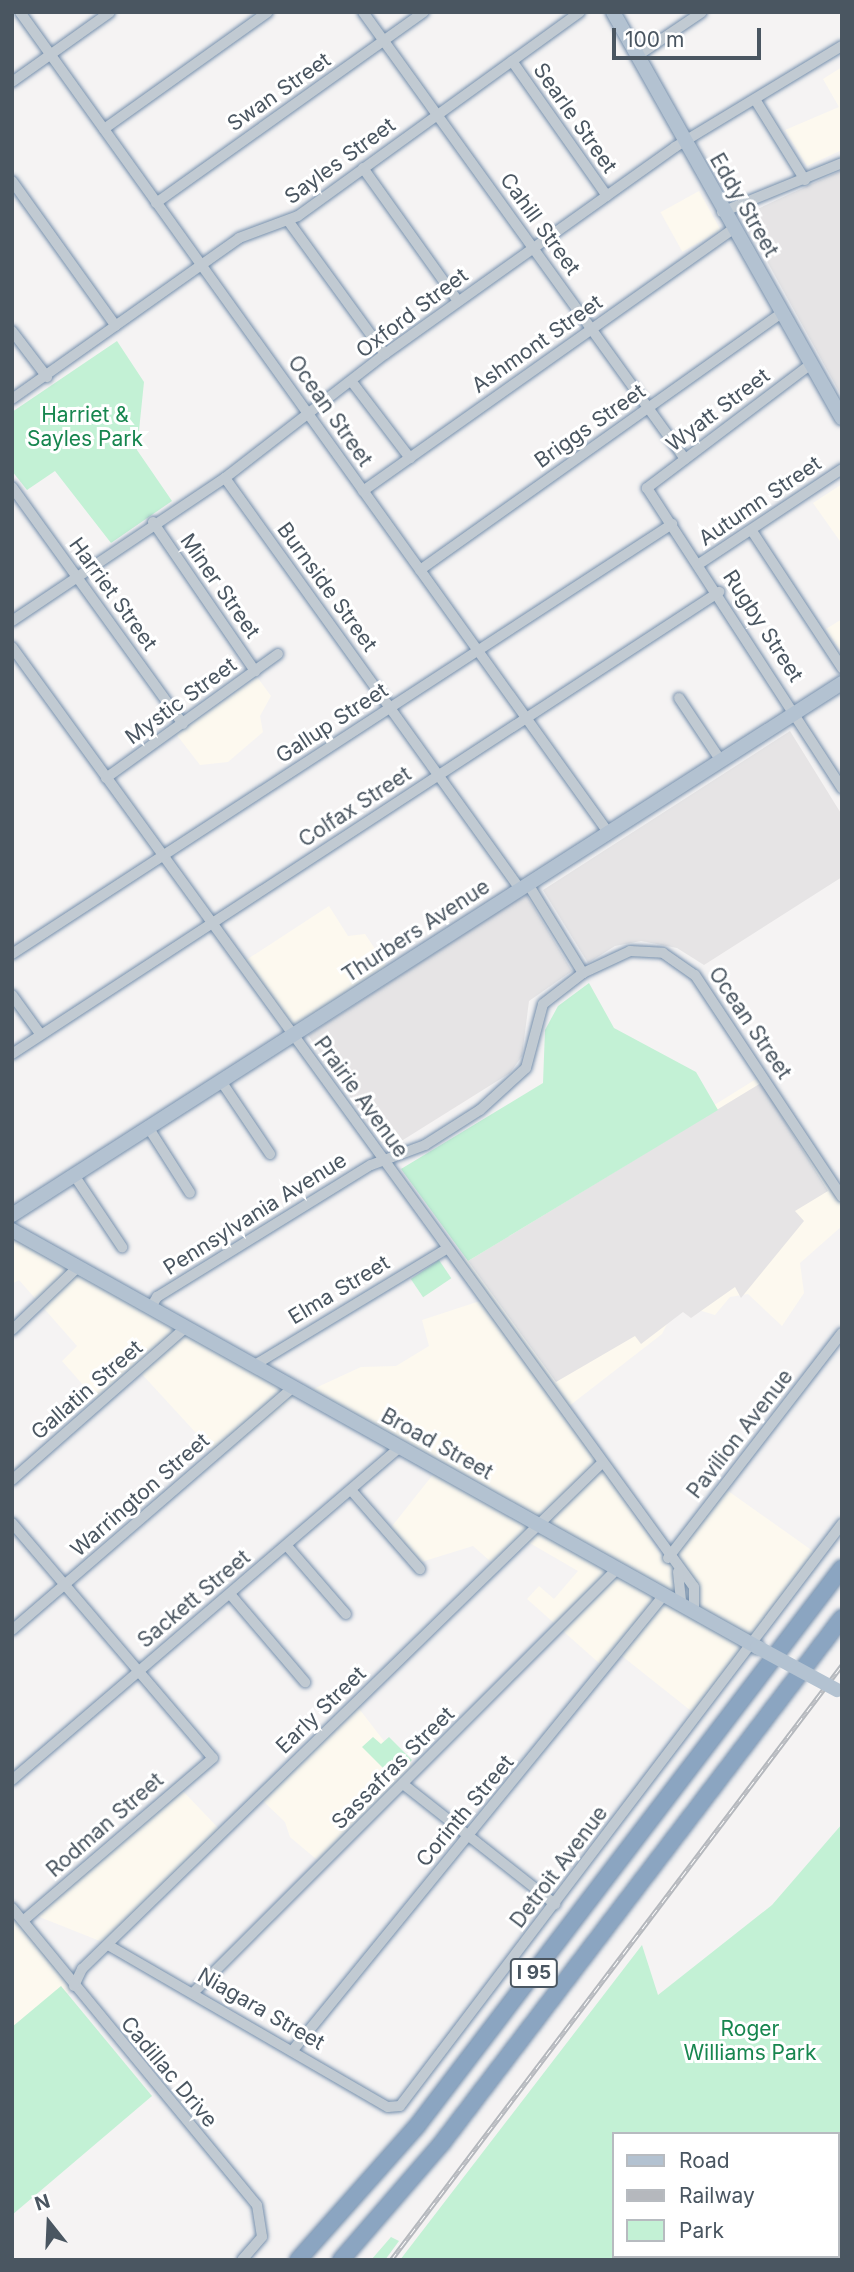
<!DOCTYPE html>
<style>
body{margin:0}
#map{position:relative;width:854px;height:2272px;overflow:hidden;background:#f5f3f3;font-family:Inter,sans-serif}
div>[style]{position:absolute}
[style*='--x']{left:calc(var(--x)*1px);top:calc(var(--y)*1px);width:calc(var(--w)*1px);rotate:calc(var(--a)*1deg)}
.commercial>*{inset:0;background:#fdf9ef;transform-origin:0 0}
.education>*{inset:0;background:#e6e4e5}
.green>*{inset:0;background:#c3f1d5;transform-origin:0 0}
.roads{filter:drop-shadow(0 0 2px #7690ad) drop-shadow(0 0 2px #7690ad)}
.minor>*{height:10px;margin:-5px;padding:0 5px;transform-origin:5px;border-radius:5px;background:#c1cad2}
.major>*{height:14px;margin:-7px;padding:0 7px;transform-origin:7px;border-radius:7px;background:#b3c2d1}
.highway>*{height:16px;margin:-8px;padding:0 8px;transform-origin:8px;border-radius:8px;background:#8ba5c1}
.rail>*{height:5px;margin-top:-2.5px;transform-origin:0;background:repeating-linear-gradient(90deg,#fff 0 8px,#b5b8bd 0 16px);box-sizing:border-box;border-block:2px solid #b5b8bd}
.major-bridge>*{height:14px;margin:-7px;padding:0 7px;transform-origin:7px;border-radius:7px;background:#b3c2d1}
span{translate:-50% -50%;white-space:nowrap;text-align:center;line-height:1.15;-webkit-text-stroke:6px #fff;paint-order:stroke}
.shield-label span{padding:2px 5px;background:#fff;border:2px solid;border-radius:5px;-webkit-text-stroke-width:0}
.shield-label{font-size:19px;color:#4a5661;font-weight:700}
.street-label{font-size:21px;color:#4a5661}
.park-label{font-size:21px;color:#17864f}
.frame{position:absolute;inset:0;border:14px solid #4a5661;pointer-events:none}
.legend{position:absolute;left:612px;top:2132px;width:228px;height:126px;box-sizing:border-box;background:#fff;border:2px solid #b7bbc0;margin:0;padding:9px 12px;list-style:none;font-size:21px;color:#4a5661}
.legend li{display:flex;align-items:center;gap:14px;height:35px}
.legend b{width:35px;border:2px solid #b7bbc0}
.north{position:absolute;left:14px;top:2188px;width:70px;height:70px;-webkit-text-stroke:5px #fff;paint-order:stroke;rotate:342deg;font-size:19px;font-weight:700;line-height:28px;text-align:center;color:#4a5661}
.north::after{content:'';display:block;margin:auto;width:24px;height:32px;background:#4a5661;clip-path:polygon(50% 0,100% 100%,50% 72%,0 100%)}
.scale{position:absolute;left:612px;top:28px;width:149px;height:32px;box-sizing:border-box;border:4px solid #4a5661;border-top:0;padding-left:9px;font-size:21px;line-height:24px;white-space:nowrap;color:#4a5661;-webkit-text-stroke:5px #fff;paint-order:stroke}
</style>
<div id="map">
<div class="commercial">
<div style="clip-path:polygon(842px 67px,842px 150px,807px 166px,785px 130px,839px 107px,823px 79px)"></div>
<div style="left:699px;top:191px;width:45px;height:44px;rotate:61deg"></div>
<div style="clip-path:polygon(842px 484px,842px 544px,813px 503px)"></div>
<div style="clip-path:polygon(842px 619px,842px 653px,826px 629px)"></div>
<div style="clip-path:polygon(257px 677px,271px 696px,260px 716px,263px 732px,228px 762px,200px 765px,176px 734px)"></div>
<div style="clip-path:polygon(329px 906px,348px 936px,365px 934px,391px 973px,293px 1037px,240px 964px)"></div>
<div style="clip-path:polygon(761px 1076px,842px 1199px,842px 1226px,800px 1263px,804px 1293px,782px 1326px,748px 1294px,730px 1297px,715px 1315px,692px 1308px,671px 1316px,662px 1334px,564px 1410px,664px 1559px,724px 1488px,817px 1554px,700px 1718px,622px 1656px,608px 1671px,527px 1599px,539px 1586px,554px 1599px,578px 1571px,528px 1542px,499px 1569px,473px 1546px,418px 1563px,389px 1530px,435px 1472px,298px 1396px,361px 1367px,396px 1366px,429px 1346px,422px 1320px,483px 1300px,458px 1264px)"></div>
<div style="clip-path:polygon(12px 1237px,294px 1393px,295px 1397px,219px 1458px,140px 1372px,98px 1402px,62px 1361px,77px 1346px,19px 1280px,12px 1284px)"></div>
<div style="clip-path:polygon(357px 1706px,387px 1745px,421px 1770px,322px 1864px,290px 1837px,285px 1822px,260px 1798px)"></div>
<div style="clip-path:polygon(181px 1789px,222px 1832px,110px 1945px,37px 1916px)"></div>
<div style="clip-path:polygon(12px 1906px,75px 1987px,12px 2036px)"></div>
</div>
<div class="education">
<div style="clip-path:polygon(842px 170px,842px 397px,742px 216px)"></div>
<div style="clip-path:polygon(790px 731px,842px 815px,842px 877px,704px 965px,677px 948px,641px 941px,615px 946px,588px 963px,543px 890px)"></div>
<div style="clip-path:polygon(526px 894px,572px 971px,529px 1001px,522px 1056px,510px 1073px,387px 1150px,308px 1035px)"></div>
<div style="clip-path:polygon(761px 1083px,828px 1191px,795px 1211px,804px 1221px,741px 1298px,735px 1287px,691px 1318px,683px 1312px,641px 1344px,635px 1336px,556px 1382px,468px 1261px)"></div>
</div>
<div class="green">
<div style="clip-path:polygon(117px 341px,144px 382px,137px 450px,172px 501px,111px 543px,55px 471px,27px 490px,12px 471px,12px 412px)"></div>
<div style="clip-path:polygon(589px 983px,614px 1028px,696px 1072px,718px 1110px,468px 1261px,401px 1169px,543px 1083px,545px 1030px,558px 1006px)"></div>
<div style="left:439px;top:1260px;width:22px;height:34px;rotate:56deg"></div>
<div style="clip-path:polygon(373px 1737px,381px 1744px,389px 1737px,412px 1760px,393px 1778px,362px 1747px)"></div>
<div style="clip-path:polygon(evenodd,842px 1824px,842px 2260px,400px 2260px,642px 1945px,658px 1995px,772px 1905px,842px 1824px,614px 2134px,838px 2134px,838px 2256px,614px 2256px,614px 2134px)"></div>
<div style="clip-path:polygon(61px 1986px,152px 2096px,12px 2215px,12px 2027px)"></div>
<div style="clip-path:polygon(391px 2237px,399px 2241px,385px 2260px,371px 2260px)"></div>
</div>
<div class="roads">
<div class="minor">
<div style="--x:20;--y:12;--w:1009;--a:54.36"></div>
<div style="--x:363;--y:12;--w:551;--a:54.23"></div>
<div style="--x:637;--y:56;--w:78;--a:-34.1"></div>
<div style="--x:512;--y:61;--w:165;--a:54.9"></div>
<div style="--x:12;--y:82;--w:120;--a:-35.5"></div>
<div style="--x:756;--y:101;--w:93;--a:58.2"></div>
<div style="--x:104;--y:129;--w:201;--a:-35.5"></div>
<div style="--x:363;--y:168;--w:163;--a:54.5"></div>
<div style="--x:12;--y:181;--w:178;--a:54.4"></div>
<div style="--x:156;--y:203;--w:329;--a:-35.5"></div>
<div style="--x:722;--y:212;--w:130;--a:-22.2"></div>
<div style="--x:289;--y:222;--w:163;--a:54"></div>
<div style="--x:12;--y:331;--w:58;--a:52.7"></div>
<div style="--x:811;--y:364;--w:206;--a:142.9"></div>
<div style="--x:647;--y:488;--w:358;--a:57"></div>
<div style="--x:352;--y:382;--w:96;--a:52.7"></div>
<div style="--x:12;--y:399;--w:278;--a:-35.3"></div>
<div style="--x:239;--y:238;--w:63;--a:-20.4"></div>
<div style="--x:298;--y:216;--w:348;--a:-35.9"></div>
<div style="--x:225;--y:478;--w:506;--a:54.33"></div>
<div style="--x:12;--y:487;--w:292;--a:54.2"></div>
<div style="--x:363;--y:491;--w:453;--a:-35.3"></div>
<div style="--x:153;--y:522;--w:181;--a:55.6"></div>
<div style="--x:752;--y:531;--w:164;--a:56.7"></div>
<div style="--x:699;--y:564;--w:172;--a:-33.6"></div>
<div style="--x:420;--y:570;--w:444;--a:-35.4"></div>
<div style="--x:12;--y:621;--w:257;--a:-33.9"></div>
<div style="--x:225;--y:478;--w:202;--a:-37.8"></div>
<div style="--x:385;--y:354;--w:356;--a:-35.5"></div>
<div style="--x:675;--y:147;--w:195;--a:-31.2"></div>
<div style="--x:12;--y:647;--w:1161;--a:54.04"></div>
<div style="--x:694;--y:1587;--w:24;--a:90"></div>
<div style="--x:679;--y:698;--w:76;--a:56.3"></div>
<div style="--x:106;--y:778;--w:212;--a:-35.8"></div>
<div style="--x:528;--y:884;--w:105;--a:58.3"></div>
<div style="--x:12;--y:954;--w:788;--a:-33.08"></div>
<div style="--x:12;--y:995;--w:49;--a:54.1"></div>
<div style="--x:12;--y:1054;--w:845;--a:-33.16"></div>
<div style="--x:221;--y:1081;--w:88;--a:56.1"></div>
<div style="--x:148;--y:1127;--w:78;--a:57.5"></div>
<div style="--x:74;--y:1175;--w:87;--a:56.3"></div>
<div style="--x:151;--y:1307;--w:12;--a:-59"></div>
<div style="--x:157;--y:1297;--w:251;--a:-31.7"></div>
<div style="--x:371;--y:1165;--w:58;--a:-20.3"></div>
<div style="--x:425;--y:1145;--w:65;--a:-32.5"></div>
<div style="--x:480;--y:1110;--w:62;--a:-42.4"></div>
<div style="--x:526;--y:1068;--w:66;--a:-75.1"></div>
<div style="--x:543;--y:1004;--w:51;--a:-37.8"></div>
<div style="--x:583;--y:973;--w:52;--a:-25.1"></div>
<div style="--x:630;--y:951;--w:33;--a:3"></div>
<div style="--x:663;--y:953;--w:39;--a:35"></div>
<div style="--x:695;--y:975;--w:266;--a:56.5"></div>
<div style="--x:12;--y:1330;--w:91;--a:-43.7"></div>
<div style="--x:253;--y:1366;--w:226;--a:-31.2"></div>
<div style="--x:12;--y:1480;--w:230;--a:-41.3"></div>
<div style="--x:351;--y:1490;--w:105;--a:48.9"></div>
<div style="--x:12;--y:1523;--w:309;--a:49.5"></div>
<div style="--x:213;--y:1758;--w:250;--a:139.4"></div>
<div style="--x:287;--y:1546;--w:90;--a:49.1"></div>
<div style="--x:668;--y:1558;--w:284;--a:-52.3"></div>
<div style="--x:678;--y:1572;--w:31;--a:84"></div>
<div style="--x:230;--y:1594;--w:116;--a:49.6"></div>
<div style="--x:12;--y:1630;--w:370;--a:-40.8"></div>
<div style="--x:12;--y:1780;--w:511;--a:-40.64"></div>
<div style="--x:403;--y:1784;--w:194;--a:38.3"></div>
<div style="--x:12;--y:1908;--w:385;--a:50.5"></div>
<div style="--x:257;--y:2205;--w:32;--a:81"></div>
<div style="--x:262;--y:2237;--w:30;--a:131"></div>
<div style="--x:108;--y:1945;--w:323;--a:30.1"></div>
<div style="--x:388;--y:2107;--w:12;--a:-5"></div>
<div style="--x:400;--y:2106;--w:731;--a:-52.79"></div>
<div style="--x:74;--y:1986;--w:19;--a:-65"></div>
<div style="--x:82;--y:1969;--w:723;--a:-44.22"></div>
<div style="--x:194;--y:1992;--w:598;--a:-45"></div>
<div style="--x:293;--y:2050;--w:587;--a:-50.81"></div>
<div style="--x:838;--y:2248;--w:8;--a:-60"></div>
<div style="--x:832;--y:2260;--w:4;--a:-63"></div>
</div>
<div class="major">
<div style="--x:613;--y:12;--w:466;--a:60.6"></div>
<div style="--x:12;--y:1215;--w:986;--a:-32.66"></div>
<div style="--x:12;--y:1230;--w:854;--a:29.24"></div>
</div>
<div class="highway">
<div style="--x:298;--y:2260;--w:179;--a:-48.4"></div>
<div style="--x:417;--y:2126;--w:701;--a:-52.71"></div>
<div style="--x:341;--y:2260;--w:155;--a:-49.2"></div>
<div style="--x:442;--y:2143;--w:660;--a:-52.7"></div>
</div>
</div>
<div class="rail">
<div style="--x:391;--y:2260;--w:747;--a:-52.84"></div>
</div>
<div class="major-bridge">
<div style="--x:757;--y:1647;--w:91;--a:28.3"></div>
</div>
<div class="shield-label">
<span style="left:534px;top:1973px">I 95</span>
</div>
<div class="street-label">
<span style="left:279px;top:92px;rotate:-35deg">Swan Street</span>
<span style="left:575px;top:118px;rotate:55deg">Searle Street</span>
<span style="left:340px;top:161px;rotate:-36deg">Sayles Street</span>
<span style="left:744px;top:205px;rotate:60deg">Eddy Street</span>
<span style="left:540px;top:224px;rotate:54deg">Cahill Street</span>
<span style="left:412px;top:313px;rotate:-37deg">Oxford Street</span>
<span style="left:537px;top:344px;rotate:-35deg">Ashmont Street</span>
<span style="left:718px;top:410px;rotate:-37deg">Wyatt Street</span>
<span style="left:330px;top:411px;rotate:55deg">Ocean Street</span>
<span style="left:590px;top:426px;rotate:-35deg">Briggs Street</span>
<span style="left:760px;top:501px;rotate:-34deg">Autumn Street</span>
<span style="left:220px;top:586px;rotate:55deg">Miner Street</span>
<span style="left:327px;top:587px;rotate:54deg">Burnside Street</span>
<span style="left:113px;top:594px;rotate:54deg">Harriet Street</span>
<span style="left:763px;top:626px;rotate:57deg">Rugby Street</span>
<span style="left:181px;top:701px;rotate:-36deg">Mystic Street</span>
<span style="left:332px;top:723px;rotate:-33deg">Gallup Street</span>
<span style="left:355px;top:807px;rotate:-33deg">Colfax Street</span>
<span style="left:416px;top:931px;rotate:-33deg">Thurbers Avenue</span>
<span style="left:750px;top:1023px;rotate:56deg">Ocean Street</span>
<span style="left:361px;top:1097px;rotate:54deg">Prairie Avenue</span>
<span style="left:255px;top:1214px;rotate:-32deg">Pennsylvania Avenue</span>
<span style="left:339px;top:1290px;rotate:-31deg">Elma Street</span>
<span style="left:87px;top:1390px;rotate:-41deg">Gallatin Street</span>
<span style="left:740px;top:1434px;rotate:-52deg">Pavilion Avenue</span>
<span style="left:437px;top:1444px;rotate:29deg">Broad Street</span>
<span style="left:140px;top:1495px;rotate:-41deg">Warrington Street</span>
<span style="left:194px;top:1599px;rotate:-40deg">Sackett Street</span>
<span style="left:321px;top:1710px;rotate:-44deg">Early Street</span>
<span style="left:393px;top:1768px;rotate:-45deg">Sassafras Street</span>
<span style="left:465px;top:1811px;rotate:-50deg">Corinth Street</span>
<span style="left:105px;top:1825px;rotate:-41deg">Rodman Street</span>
<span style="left:559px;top:1867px;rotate:-53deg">Detroit Avenue</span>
<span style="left:261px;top:2009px;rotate:30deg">Niagara Street</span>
<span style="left:169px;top:2072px;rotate:50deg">Cadillac Drive</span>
</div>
<div class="park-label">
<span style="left:85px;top:427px">Harriet &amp;<br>Sayles Park</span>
<span style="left:750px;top:2041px">Roger<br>Williams Park</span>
</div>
<div class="frame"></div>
<ul class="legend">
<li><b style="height:9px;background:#b3c2d1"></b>Road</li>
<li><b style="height:9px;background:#b5b8bd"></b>Railway</li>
<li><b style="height:19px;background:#c3f1d5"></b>Park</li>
</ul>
<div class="north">N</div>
<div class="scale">100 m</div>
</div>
